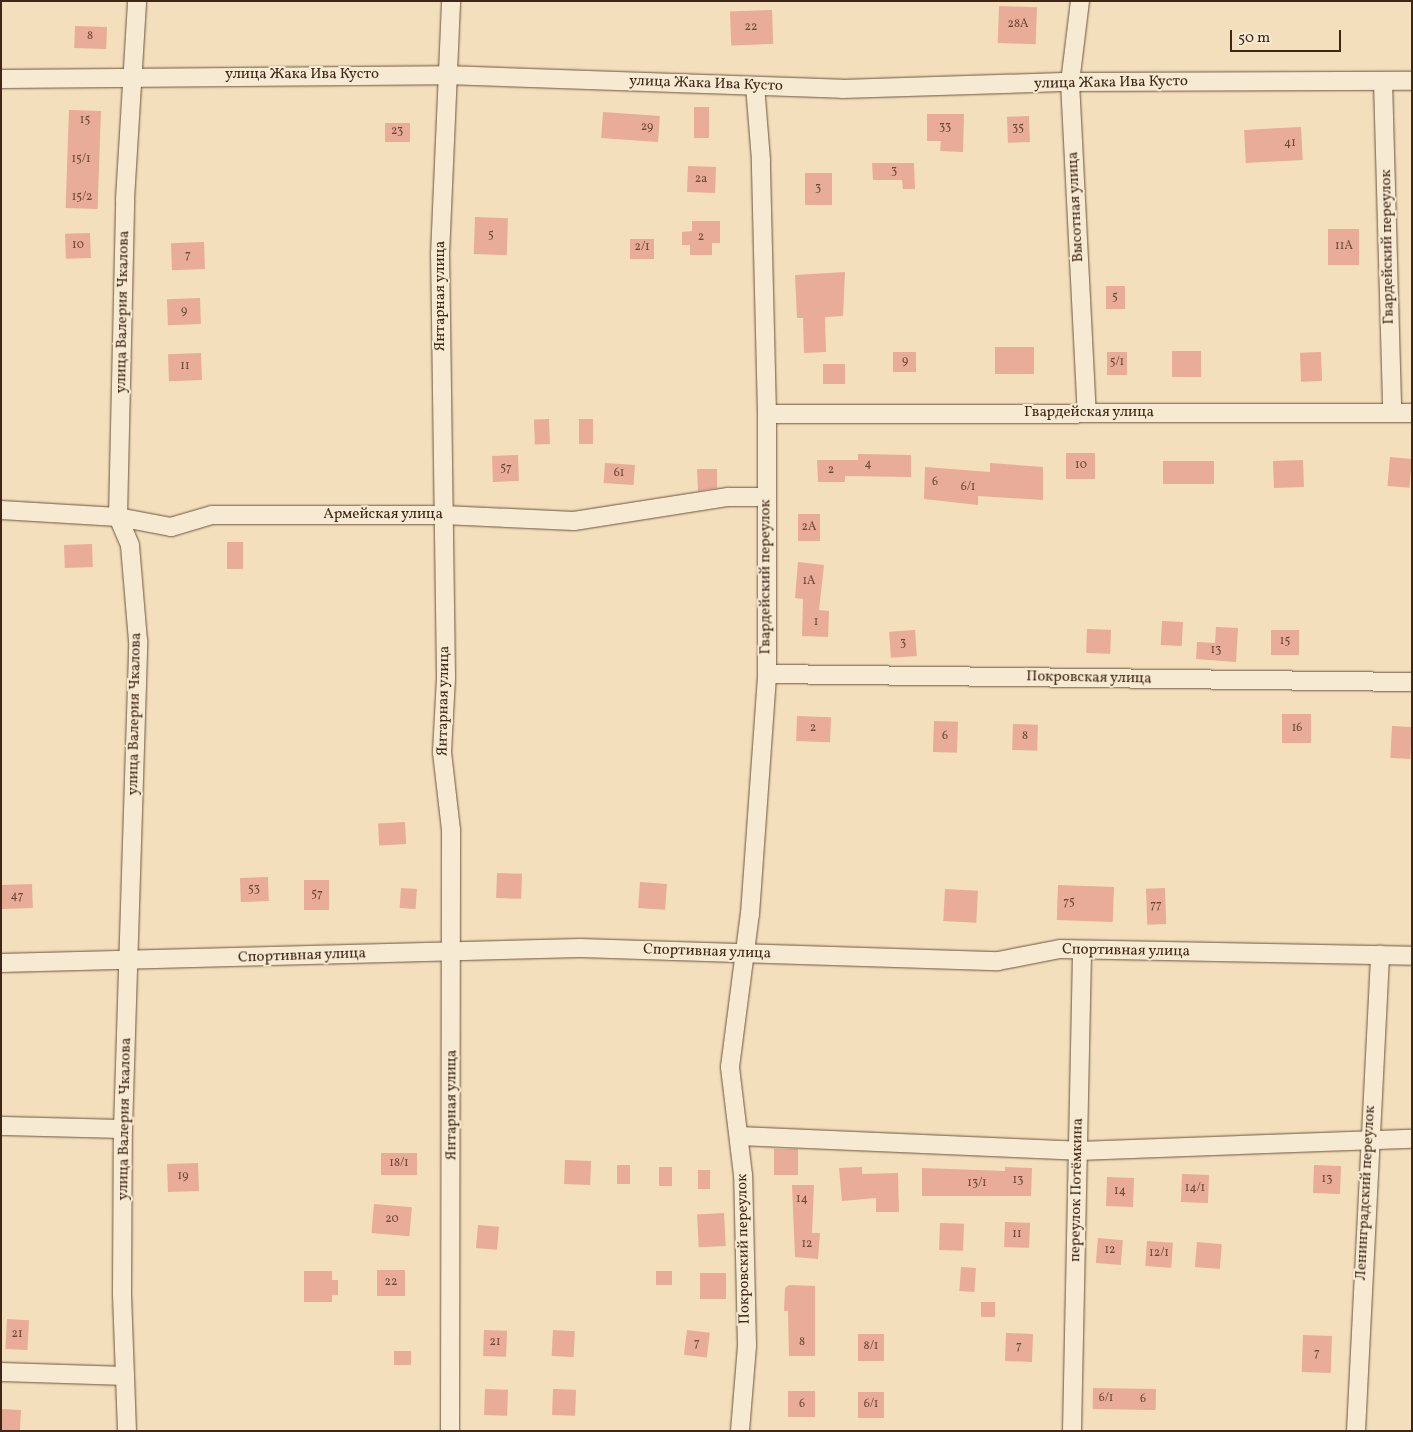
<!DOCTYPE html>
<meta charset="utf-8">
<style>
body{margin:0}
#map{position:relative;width:1413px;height:1432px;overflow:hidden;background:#f3dfbb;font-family:Vollkorn,serif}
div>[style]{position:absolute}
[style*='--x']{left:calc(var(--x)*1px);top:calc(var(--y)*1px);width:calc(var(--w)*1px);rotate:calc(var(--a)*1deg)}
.building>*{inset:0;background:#e8ac98;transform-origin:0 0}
.roads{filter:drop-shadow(0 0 1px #6d543f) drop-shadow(0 0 1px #6d543f)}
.minor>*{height:18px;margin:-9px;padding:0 9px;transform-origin:9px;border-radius:9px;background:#f7ead3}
span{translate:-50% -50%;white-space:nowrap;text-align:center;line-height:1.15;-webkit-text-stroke:4px #f7ead3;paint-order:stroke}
.number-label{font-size:12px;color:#6a4836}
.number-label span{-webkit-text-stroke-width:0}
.street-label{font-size:15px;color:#402616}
.frame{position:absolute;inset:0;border:2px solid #402616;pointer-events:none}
.scale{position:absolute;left:1230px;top:30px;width:111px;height:22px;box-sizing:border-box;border:2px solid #402616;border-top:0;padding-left:6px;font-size:15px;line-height:18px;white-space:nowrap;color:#402616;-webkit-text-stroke:4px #f7ead3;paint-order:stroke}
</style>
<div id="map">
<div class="building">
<div style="left:999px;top:6px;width:38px;height:37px;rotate:2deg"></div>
<div style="left:772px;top:10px;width:34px;height:42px;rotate:88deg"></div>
<div style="left:75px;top:26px;width:32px;height:22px;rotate:2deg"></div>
<div style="left:694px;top:107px;width:15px;height:31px"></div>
<div style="left:69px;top:110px;width:32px;height:98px;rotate:2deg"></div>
<div style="left:603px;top:112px;width:57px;height:26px;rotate:4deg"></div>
<div style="clip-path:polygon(927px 114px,964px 114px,963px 152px,940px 151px,941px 141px,927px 141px)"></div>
<div style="left:1029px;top:116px;width:26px;height:22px;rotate:88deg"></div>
<div style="left:385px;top:123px;width:25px;height:19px"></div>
<div style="left:1301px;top:127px;width:33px;height:57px;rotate:87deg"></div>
<div style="clip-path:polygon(872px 163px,914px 163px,915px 189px,903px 189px,902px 180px,873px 180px)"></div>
<div style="left:688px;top:166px;width:28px;height:26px;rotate:2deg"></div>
<div style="left:805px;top:173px;width:27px;height:32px"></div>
<div style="left:475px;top:217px;width:33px;height:37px;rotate:2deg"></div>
<div style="clip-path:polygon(692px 221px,720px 221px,720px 243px,712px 243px,712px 255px,690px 255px,690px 245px,682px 245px,682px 232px,692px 231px)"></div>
<div style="left:1328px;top:229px;width:31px;height:36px"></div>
<div style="left:90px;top:233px;width:25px;height:25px;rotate:88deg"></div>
<div style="left:630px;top:239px;width:24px;height:20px"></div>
<div style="left:204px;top:242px;width:27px;height:33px;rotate:88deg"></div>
<div style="clip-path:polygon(845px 272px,843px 316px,825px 317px,826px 352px,804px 353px,803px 318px,797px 318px,795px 275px)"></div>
<div style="left:1106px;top:286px;width:19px;height:23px"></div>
<div style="left:200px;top:298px;width:26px;height:33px;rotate:88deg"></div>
<div style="left:995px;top:347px;width:39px;height:27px"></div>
<div style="left:1172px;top:351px;width:29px;height:26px"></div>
<div style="left:893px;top:352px;width:23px;height:20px"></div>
<div style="left:1107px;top:352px;width:20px;height:23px"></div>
<div style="left:1321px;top:352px;width:29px;height:21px;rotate:88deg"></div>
<div style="left:201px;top:353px;width:27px;height:33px;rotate:88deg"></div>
<div style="left:823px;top:364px;width:22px;height:20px"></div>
<div style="left:549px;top:419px;width:25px;height:15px;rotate:88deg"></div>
<div style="left:579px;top:419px;width:14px;height:25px"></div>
<div style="left:1066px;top:453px;width:29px;height:26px"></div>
<div style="clip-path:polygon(858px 454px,911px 455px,911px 477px,845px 476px,845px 482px,818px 482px,817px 460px,858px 460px)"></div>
<div style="left:518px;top:455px;width:26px;height:26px;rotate:88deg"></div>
<div style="left:1390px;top:457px;width:22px;height:29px;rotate:5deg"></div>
<div style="left:1303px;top:460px;width:27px;height:30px;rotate:88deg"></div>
<div style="left:1163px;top:461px;width:51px;height:23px"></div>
<div style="left:605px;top:463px;width:30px;height:20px;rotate:4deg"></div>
<div style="clip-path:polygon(990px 463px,1043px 467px,1043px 500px,978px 496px,978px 505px,924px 499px,925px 467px,990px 472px)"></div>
<div style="clip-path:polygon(697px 469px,717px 469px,717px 488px,698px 491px)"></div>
<div style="left:798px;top:514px;width:22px;height:27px"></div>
<div style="left:227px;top:542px;width:16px;height:27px"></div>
<div style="left:92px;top:544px;width:23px;height:28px;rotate:88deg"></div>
<div style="clip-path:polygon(798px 562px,824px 565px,819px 610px,829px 611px,828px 637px,802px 636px,803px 599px,795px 598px)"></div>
<div style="left:1162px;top:621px;width:21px;height:24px;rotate:3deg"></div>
<div style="clip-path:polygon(1216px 627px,1238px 628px,1236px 662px,1196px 659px,1197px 642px,1215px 643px)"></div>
<div style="left:1087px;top:629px;width:24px;height:24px;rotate:2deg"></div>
<div style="left:915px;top:630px;width:26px;height:26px;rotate:86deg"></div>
<div style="left:1271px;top:630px;width:28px;height:25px"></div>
<div style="left:1282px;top:714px;width:29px;height:29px"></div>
<div style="left:797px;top:716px;width:34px;height:25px;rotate:2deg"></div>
<div style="left:934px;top:721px;width:24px;height:31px;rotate:2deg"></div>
<div style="left:1013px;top:724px;width:25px;height:26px;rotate:2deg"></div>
<div style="left:1392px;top:726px;width:20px;height:32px;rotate:3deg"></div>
<div style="left:405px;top:822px;width:22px;height:27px;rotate:87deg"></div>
<div style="left:497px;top:873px;width:25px;height:25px;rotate:2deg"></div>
<div style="left:268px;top:877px;width:24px;height:28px;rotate:88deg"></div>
<div style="left:304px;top:880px;width:25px;height:30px"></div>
<div style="left:640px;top:882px;width:27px;height:26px;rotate:4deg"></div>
<div style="left:32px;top:884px;width:24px;height:31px;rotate:88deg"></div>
<div style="left:1058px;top:885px;width:56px;height:35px;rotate:2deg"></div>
<div style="left:401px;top:888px;width:16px;height:20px;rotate:4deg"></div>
<div style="left:1165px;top:888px;width:36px;height:19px;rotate:88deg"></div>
<div style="left:945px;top:889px;width:33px;height:32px;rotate:3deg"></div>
<div style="left:774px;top:1149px;width:24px;height:26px"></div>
<div style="left:417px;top:1153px;width:22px;height:36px;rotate:90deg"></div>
<div style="left:565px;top:1160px;width:26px;height:24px;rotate:2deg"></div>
<div style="left:198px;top:1163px;width:28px;height:31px;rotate:88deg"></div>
<div style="left:617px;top:1165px;width:13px;height:19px"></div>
<div style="left:1314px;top:1165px;width:27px;height:28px;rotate:2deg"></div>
<div style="left:659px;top:1167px;width:13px;height:19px"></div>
<div style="clip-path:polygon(862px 1167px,862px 1174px,898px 1173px,899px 1212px,876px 1212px,876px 1198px,842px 1201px,839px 1168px)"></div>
<div style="clip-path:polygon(1005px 1167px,1032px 1168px,1031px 1196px,922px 1196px,922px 1168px,1005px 1171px)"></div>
<div style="left:698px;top:1170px;width:12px;height:19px"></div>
<div style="left:1182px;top:1174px;width:27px;height:28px;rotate:2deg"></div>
<div style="left:1107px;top:1177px;width:27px;height:29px;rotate:2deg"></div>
<div style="clip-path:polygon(792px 1185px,814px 1185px,812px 1233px,820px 1233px,818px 1259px,795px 1257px)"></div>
<div style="left:374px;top:1204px;width:38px;height:29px;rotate:5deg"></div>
<div style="left:724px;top:1213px;width:33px;height:27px;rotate:87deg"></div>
<div style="left:1005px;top:1222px;width:25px;height:25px;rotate:2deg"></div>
<div style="left:940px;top:1223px;width:24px;height:27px;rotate:2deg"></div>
<div style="left:478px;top:1225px;width:21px;height:23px;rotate:5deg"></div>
<div style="left:1098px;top:1238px;width:25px;height:25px;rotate:5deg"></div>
<div style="left:1147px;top:1241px;width:26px;height:25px;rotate:4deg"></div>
<div style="left:1197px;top:1242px;width:25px;height:25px;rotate:5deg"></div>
<div style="left:961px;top:1267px;width:15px;height:24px;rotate:4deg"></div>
<div style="left:405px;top:1270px;width:26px;height:28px;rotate:90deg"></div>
<div style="clip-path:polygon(304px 1271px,332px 1271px,332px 1280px,338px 1280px,338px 1295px,332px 1295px,332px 1302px,304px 1302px)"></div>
<div style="left:672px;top:1271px;width:14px;height:16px;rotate:90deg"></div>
<div style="left:726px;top:1273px;width:26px;height:26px;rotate:90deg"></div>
<div style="clip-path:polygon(789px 1285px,815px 1286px,815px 1356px,789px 1356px,788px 1311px,784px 1311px,785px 1288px)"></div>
<div style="left:981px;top:1302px;width:14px;height:15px"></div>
<div style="left:7px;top:1319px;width:22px;height:30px;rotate:3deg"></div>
<div style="left:484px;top:1330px;width:23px;height:26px;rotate:2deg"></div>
<div style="left:553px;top:1330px;width:22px;height:26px;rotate:3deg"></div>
<div style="left:687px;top:1330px;width:23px;height:25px;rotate:7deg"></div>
<div style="left:1006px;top:1333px;width:27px;height:28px;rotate:2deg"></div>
<div style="left:858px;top:1334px;width:26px;height:27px"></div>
<div style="left:1303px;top:1335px;width:29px;height:37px;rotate:2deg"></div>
<div style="left:394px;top:1351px;width:17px;height:14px"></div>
<div style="left:1093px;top:1388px;width:63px;height:21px;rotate:1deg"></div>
<div style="left:485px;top:1389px;width:23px;height:26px;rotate:2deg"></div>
<div style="left:553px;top:1389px;width:23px;height:26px;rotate:2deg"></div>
<div style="left:815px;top:1391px;width:26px;height:27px;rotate:90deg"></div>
<div style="left:858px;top:1392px;width:26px;height:26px"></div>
<div style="left:1px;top:1409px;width:20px;height:22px;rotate:3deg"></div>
</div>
<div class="roads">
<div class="minor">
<div style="--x:1080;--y:1;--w:82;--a:97"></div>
<div style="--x:1070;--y:82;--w:331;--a:87.1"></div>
<div style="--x:1;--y:79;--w:444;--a:-0.5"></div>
<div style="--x:445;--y:75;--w:397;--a:2"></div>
<div style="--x:842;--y:89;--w:228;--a:-1.8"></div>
<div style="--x:1070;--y:82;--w:342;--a:-0.2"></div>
<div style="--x:1383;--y:81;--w:332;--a:88.4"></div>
<div style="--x:767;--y:414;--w:645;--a:-0.09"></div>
<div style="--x:1;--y:510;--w:117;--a:3.4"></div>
<div style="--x:118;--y:517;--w:54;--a:10.7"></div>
<div style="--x:171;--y:527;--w:43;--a:-16.3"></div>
<div style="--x:212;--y:515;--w:231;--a:0"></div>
<div style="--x:443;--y:515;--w:131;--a:2.6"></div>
<div style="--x:574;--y:521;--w:156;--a:-8.9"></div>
<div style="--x:728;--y:497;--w:38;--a:0"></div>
<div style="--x:767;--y:674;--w:645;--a:0.71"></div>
<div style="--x:1;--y:963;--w:579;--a:-1.48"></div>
<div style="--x:580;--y:948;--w:418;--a:1.8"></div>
<div style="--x:998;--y:961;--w:63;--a:-11"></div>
<div style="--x:1060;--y:949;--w:352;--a:1.1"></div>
<div style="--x:1;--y:1126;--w:122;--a:1.4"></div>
<div style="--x:739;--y:1136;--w:339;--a:2.5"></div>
<div style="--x:1078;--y:1151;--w:334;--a:-2.1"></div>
<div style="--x:1;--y:1372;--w:124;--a:1.8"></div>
<div style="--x:127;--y:1431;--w:137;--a:-92.1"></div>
<div style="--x:122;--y:1294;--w:165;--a:-89.7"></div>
<div style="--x:123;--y:1129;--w:488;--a:-88.2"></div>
<div style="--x:138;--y:641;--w:96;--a:-94.8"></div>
<div style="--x:130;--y:545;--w:30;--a:-113"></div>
<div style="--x:118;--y:517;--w:318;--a:-88.7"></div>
<div style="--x:125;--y:199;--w:198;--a:-86.5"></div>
<div style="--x:450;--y:1431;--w:601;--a:-89.9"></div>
<div style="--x:451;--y:830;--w:79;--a:-96.6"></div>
<div style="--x:442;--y:752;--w:75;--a:-86.9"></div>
<div style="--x:446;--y:677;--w:422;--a:-90.8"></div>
<div style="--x:440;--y:255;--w:254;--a:-87.5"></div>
<div style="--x:740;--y:1431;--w:86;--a:-85.3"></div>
<div style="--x:747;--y:1345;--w:170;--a:-91.3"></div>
<div style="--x:743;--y:1175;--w:109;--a:-96.9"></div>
<div style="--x:730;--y:1067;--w:154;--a:-82.6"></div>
<div style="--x:750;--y:914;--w:241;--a:-85.9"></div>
<div style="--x:767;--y:674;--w:260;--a:-90"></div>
<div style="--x:767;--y:414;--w:254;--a:-91.4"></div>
<div style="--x:761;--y:160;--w:74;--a:-94.6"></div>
<div style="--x:1072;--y:1431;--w:481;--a:-88.8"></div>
<div style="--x:1356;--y:1431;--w:477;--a:-87.1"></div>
</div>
</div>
<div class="number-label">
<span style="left:1018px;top:25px">28А</span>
<span style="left:751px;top:28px">22</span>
<span style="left:90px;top:37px">8</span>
<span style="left:85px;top:121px">15</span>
<span style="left:647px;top:128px">29</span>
<span style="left:945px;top:128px">33</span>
<span style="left:1018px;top:129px">35</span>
<span style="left:397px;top:132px">23</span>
<span style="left:1290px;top:144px">41</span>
<span style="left:81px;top:160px">15/1</span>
<span style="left:894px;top:172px">3</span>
<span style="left:701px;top:180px">2а</span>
<span style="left:818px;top:189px">3</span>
<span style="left:82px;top:198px">15/2</span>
<span style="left:491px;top:236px">5</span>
<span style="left:701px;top:238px">2</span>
<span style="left:78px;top:246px">10</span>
<span style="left:1344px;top:247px">11А</span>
<span style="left:642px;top:248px">2/1</span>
<span style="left:188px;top:256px">7</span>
<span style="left:1115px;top:298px">5</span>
<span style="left:184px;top:312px">9</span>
<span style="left:905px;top:362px">9</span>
<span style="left:1117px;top:363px">5/1</span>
<span style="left:185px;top:367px">11</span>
<span style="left:868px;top:465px">4</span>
<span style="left:1081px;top:466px">10</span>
<span style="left:506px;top:469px">57</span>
<span style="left:831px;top:471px">2</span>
<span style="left:619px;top:474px">61</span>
<span style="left:935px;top:483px">6</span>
<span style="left:968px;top:488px">6/1</span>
<span style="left:809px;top:528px">2А</span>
<span style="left:809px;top:582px">1А</span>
<span style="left:816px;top:623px">1</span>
<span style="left:1285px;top:642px">15</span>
<span style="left:903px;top:644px">3</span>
<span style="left:1216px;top:651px">13</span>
<span style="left:813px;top:729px">2</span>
<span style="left:1297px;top:729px">16</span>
<span style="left:945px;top:737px">6</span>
<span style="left:1025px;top:737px">8</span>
<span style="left:254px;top:890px">53</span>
<span style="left:317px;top:895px">57</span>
<span style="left:17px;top:897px">47</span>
<span style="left:1069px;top:903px">75</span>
<span style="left:1156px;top:906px">77</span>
<span style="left:399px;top:1164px">18/1</span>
<span style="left:183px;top:1177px">19</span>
<span style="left:1327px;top:1180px">13</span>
<span style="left:1018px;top:1181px">13</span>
<span style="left:977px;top:1184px">13/1</span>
<span style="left:1195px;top:1189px">14/1</span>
<span style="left:1120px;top:1192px">14</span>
<span style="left:802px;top:1200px">14</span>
<span style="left:392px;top:1220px">20</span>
<span style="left:1017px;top:1235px">11</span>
<span style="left:807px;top:1245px">12</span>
<span style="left:1110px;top:1251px">12</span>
<span style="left:1159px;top:1254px">12/1</span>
<span style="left:391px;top:1283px">22</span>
<span style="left:17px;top:1335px">21</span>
<span style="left:495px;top:1343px">21</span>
<span style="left:802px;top:1343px">8</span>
<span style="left:697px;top:1344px">7</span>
<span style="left:871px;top:1347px">8/1</span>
<span style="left:1019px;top:1347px">7</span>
<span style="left:1317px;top:1354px">7</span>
<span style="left:1106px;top:1399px">6/1</span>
<span style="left:1143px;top:1400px">6</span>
<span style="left:802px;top:1405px">6</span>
<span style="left:871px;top:1405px">6/1</span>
</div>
<div class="street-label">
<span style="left:302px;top:75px">улица Жака Ива Кусто</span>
<span style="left:1111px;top:83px;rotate:-1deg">улица Жака Ива Кусто</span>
<span style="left:706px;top:84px;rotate:2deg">улица Жака Ива Кусто</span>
<span style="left:1076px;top:207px;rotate:-93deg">Высотная улица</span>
<span style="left:1388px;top:247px;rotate:-91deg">Гвардейский переулок</span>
<span style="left:441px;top:296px;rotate:-90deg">Янтарная улица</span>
<span style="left:123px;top:312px;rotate:-89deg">улица Валерия Чкалова</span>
<span style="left:1089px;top:413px">Гвардейская улица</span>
<span style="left:383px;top:515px">Армейская улица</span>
<span style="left:766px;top:577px;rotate:-90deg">Гвардейский переулок</span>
<span style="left:1089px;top:678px;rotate:1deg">Покровская улица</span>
<span style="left:444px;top:701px;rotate:-89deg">Янтарная улица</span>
<span style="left:135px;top:714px;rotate:-89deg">улица Валерия Чкалова</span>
<span style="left:1126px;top:951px;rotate:1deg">Спортивная улица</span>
<span style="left:707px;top:952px;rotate:2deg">Спортивная улица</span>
<span style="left:302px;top:956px;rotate:-2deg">Спортивная улица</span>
<span style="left:452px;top:1105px;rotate:-90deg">Янтарная улица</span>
<span style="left:125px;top:1119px;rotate:-89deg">улица Валерия Чкалова</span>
<span style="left:1077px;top:1190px;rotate:-89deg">переулок Потёмкина</span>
<span style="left:1366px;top:1193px;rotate:-87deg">Ленинградский переулок</span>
<span style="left:744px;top:1249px;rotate:-91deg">Покровский переулок</span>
</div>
<div class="frame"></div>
<div class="scale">50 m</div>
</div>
